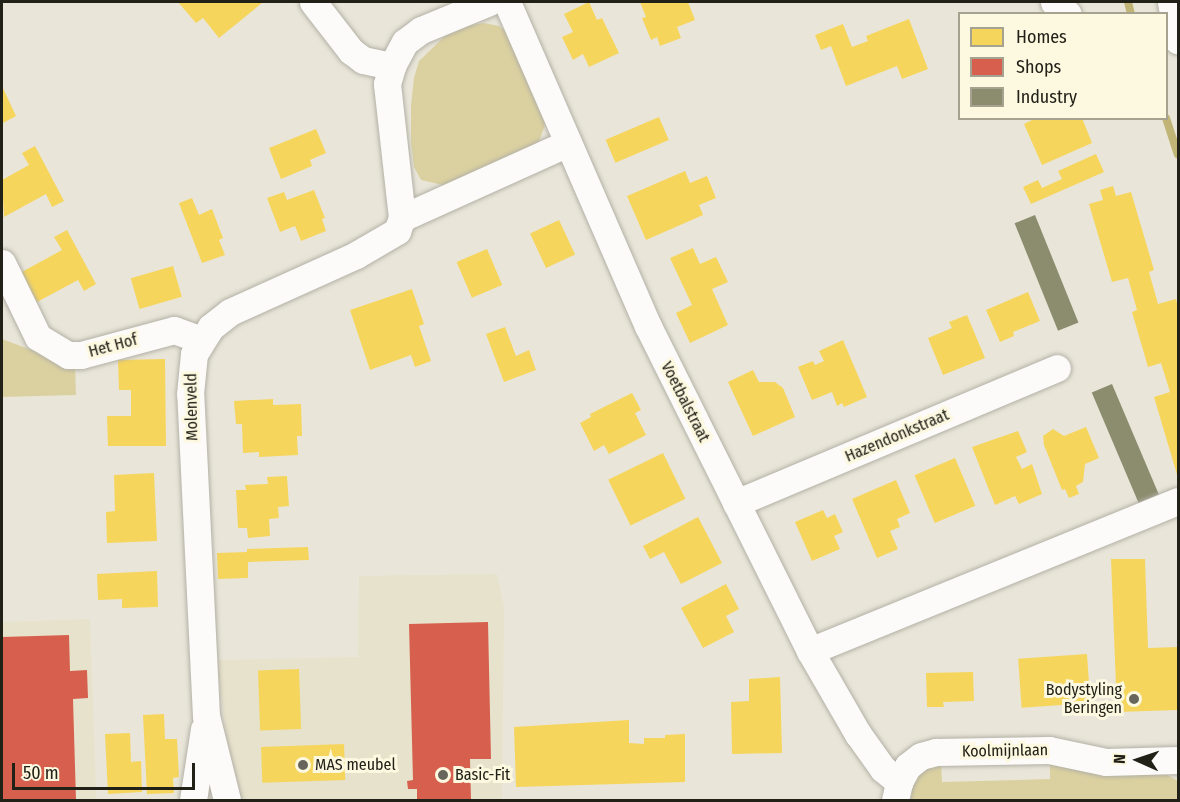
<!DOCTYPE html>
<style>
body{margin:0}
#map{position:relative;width:1180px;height:802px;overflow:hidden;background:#e9e6d9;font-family:"Fira Sans Condensed",sans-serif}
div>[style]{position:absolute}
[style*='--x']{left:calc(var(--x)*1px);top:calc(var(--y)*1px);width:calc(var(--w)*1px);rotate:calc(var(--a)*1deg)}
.built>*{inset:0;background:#e7e2cb;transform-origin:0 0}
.green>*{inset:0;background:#dbd1a0}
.homes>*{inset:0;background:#f6d55c;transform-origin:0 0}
.shops>*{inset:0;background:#d6604d}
.industry>*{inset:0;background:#8c8c6e;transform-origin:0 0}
.stream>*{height:8px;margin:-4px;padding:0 4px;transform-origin:4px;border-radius:4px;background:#c0b576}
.roads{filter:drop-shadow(0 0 2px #b3b0a6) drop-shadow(0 0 2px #b3b0a6)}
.minor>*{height:27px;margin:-13.5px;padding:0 13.5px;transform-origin:13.5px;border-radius:13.5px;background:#fcfbf9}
.dots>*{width:16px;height:16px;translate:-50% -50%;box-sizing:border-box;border:3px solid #fdf8e0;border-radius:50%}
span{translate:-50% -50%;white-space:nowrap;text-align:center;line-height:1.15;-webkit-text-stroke:6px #fdf8e0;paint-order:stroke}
.street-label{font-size:16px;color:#222118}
.poi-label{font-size:16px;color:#222118}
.right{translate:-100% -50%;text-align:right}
.left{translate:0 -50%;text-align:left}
.frame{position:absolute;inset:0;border:3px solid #222118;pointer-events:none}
.legend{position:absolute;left:958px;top:12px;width:210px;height:108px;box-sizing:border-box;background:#fdf8e0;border:2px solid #a5a290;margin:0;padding:8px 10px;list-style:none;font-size:18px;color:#222118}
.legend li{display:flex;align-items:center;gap:12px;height:30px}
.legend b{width:30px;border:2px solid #a5a290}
.north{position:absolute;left:1108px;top:730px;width:60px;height:60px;-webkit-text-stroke:4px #fdf8e0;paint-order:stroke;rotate:273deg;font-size:16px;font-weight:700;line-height:24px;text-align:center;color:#222118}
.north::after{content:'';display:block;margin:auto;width:21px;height:27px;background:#222118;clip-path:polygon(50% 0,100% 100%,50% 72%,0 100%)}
.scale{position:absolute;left:12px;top:763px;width:183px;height:27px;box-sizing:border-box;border:3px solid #222118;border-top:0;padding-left:8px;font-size:18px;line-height:21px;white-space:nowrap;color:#222118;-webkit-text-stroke:4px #fdf8e0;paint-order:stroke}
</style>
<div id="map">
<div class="built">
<div style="clip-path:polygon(497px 574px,504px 606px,502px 800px,236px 800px,216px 660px,358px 657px,359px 576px)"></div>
<div style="left:90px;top:619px;width:181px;height:88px;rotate:88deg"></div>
</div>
<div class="green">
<div style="clip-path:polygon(484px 23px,499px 26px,512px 36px,544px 112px,545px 125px,539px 141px,528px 150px,443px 185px,421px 180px,414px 167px,411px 141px,411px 105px,414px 78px,419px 61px,445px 36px,467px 26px)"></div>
<div style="clip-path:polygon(2px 339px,42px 354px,58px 365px,75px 365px,76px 395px,2px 397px)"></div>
<div style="clip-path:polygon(1050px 761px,1160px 771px,1178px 781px,1178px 800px,911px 800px,912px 784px,917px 775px,928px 766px,941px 764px,942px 782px,1050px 779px)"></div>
</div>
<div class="homes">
<div style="clip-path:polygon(178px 2px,260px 2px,262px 3px,219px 38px,203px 18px,196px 23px)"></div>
<div style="clip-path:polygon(589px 2px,597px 20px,602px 18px,619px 53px,589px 67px,583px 54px,573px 60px,562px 37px,573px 32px,564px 14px)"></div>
<div style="clip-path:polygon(640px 2px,688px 2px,695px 20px,677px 27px,681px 38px,660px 46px,657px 37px,651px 40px,642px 18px,646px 17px)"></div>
<div style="clip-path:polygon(909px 19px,928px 69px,902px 79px,897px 66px,846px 86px,831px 46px,821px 50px,815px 35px,843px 24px,852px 47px,868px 41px,866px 36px)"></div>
<div style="clip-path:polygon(2px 86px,16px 116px,3px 123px,2px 120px)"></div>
<div style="left:659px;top:117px;width:25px;height:58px;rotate:67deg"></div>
<div style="clip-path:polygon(1036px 118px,1082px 118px,1092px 143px,1042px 165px,1024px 124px)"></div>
<div style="clip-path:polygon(316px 129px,326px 153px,310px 160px,312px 166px,281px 179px,269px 148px)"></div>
<div style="clip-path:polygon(35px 146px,64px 201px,52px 207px,46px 194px,4px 217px,2px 180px,29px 165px,22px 153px)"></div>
<div style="clip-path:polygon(1096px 154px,1104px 172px,1031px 204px,1023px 187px,1038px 180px,1042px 188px,1062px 179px,1058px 171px)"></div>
<div style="clip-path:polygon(685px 171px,690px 183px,707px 176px,716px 198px,699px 205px,703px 215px,646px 240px,627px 196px)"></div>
<div style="clip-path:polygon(1113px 186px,1116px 196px,1131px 192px,1154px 270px,1149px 272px,1158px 304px,1176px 299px,1178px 308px,1178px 478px,1154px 397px,1170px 392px,1161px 363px,1148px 367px,1132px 312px,1137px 310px,1128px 278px,1112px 282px,1089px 204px,1103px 200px,1100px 190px)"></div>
<div style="clip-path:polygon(314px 190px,325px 218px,322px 219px,326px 231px,301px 241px,295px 226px,280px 232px,267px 198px,284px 192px,287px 200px)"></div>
<div style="clip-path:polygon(192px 198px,199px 215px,212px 209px,223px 238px,219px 240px,225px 255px,202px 263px,179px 203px)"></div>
<div style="left:559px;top:220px;width:38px;height:32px;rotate:65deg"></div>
<div style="clip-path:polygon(67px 230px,96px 284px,84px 291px,78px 280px,37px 302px,20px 273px,62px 250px,54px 237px)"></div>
<div style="clip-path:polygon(693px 248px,700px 264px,716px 257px,728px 282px,712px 289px,728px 325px,690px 343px,676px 313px,692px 305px,670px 258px)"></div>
<div style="left:487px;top:249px;width:39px;height:33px;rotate:67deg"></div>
<div style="left:173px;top:266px;width:32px;height:44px;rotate:74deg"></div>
<div style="clip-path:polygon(412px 289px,424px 324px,419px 326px,431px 361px,415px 367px,411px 355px,370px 370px,350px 310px)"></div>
<div style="clip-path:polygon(1028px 292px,1040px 321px,1013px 332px,1014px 336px,1000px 342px,986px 310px)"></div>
<div style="clip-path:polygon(967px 315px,985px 358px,943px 375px,928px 338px,952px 328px,949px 322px)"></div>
<div style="clip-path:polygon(505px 327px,516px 356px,529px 350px,536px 370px,504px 382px,486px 334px)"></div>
<div style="clip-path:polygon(843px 340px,867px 397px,844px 407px,842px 403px,837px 406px,832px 392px,812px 400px,798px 367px,813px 361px,815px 365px,824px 361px,819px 351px)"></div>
<div style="clip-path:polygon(165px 359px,166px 446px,108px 446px,107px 416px,131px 416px,131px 390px,119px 390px,118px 360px)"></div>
<div style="clip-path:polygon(753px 370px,759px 382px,775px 382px,783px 388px,795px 417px,753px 436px,728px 382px)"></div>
<div style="clip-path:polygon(632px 393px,641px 410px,635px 413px,646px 435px,609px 454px,604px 445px,594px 451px,580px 423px,591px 417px,590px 414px)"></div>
<div style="clip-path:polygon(273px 399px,273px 405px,301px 404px,302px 436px,297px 436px,298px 455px,259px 457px,259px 452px,243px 453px,242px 424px,236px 424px,234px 401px)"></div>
<div style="clip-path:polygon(1086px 427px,1099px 458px,1085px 464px,1083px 482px,1076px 486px,1079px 494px,1069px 498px,1065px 489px,1062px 490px,1044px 445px,1043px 436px,1053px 429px,1064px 436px)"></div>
<div style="clip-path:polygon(1018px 431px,1027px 452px,1016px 457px,1022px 469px,1032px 464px,1042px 494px,1019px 504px,1015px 496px,995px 505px,972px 447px)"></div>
<div style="left:663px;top:453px;width:51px;height:61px;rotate:64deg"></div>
<div style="left:955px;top:458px;width:52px;height:44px;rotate:67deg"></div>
<div style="clip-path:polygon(154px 473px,157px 541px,107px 543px,106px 512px,115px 511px,114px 475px)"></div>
<div style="clip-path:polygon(287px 476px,289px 506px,278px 507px,279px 518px,269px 519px,270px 536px,248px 538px,247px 528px,238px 528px,236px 490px,246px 490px,245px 485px,268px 484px,267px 477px)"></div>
<div style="clip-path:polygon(896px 480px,910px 513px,897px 519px,900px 527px,890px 531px,898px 549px,877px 558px,852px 499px)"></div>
<div style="clip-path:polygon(823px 510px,827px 518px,835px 514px,843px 532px,834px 536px,840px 549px,812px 561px,795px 522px)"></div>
<div style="clip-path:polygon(698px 517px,722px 563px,681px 584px,664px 552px,650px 559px,643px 546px)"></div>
<div style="clip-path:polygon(308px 547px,309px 560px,248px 562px,248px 578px,218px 579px,217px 553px,247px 552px,247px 549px)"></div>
<div style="clip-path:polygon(1111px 559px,1145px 559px,1148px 648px,1178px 647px,1178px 710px,1117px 712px)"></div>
<div style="clip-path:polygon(157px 571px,158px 607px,122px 608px,122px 599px,98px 600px,97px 574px)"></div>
<div style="clip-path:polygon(726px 584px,739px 609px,726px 616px,734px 632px,703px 648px,681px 608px)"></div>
<div style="left:1087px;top:654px;width:49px;height:69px;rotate:86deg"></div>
<div style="left:299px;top:669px;width:60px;height:41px;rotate:88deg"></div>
<div style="clip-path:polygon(973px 672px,974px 701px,943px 702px,944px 707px,927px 707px,926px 673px)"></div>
<div style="clip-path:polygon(780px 677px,782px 753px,732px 754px,731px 702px,749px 701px,749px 679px)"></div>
<div style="clip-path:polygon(164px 714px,165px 739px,177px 739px,179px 777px,173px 778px,174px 793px,147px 794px,143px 715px)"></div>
<div style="clip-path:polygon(629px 720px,629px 743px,644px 744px,644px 738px,665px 738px,665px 735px,685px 734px,685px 782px,516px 787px,514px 727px)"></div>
<div style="clip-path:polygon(130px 733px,131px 762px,141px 761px,142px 792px,108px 794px,105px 734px)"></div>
<div style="left:344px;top:744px;width:36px;height:83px;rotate:88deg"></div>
</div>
<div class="shops">
<div style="clip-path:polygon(488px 622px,491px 759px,470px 759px,471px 800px,417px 800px,417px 789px,408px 789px,407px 781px,413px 780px,409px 624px)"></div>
<div style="clip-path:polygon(69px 635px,70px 671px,87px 670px,88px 698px,73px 699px,76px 800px,2px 800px,2px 637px)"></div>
</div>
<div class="industry">
<div style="left:1035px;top:215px;width:116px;height:22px;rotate:68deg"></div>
<div style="left:1112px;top:384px;width:120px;height:22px;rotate:67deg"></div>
</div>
<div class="stream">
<div style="--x:1128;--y:2;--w:12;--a:76"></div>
<div style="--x:1166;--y:118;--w:38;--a:72"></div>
</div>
<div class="roads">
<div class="minor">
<div style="--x:313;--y:2;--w:62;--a:52.2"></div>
<div style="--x:351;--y:51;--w:15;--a:37"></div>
<div style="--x:363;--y:60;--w:30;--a:12"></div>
<div style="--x:507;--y:2;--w:353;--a:66.5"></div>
<div style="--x:648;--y:326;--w:363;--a:63.5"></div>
<div style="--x:810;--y:651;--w:96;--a:60"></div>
<div style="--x:858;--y:734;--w:43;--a:54.5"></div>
<div style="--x:883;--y:769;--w:21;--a:39"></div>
<div style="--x:1054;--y:2;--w:18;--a:41"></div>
<div style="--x:1171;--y:2;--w:39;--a:80"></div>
<div style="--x:402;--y:218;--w:182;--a:-24.3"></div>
<div style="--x:2;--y:263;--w:82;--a:64.1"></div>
<div style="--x:38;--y:337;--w:35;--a:31"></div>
<div style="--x:68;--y:355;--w:13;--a:0"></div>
<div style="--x:81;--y:355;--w:96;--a:-15"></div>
<div style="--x:174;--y:330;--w:29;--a:20"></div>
<div style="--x:736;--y:503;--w:348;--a:-22.8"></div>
<div style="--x:810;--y:651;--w:397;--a:-22.2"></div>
<div style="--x:193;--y:800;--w:72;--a:-81.2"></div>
<div style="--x:227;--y:800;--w:87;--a:-104"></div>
<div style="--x:206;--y:716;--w:322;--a:-92.8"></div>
<div style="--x:190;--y:394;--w:40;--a:-84.3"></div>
<div style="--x:194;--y:354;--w:32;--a:-58"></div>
<div style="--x:211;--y:327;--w:24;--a:-38"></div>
<div style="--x:230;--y:312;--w:138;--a:-24.3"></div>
<div style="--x:356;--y:255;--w:48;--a:-30.3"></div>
<div style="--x:397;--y:231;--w:14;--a:-69"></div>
<div style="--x:402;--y:218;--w:135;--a:-96.4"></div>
<div style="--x:387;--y:84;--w:19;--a:-74"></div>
<div style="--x:392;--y:66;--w:27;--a:-62"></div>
<div style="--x:405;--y:42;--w:20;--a:-37"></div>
<div style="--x:421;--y:30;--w:74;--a:-22.4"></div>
<div style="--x:895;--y:800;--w:18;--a:-77"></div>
<div style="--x:899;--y:782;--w:18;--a:-61"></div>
<div style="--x:908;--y:766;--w:16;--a:-38"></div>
<div style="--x:921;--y:756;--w:16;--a:-15"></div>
<div style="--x:936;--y:752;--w:113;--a:-1"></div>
<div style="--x:1049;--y:750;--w:58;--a:11.9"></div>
<div style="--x:1106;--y:762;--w:72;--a:-1.6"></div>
</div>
</div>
<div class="dots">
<div style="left:1134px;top:699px;background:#68665c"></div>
<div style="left:303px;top:765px;background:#68665c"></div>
<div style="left:443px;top:775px;background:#68665c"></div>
</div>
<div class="street-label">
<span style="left:113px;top:346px;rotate:-15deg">Het Hof</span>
<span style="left:685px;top:402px;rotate:63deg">Voetbalstraat</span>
<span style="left:192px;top:407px;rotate:-91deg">Molenveld</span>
<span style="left:897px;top:436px;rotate:-23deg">Hazendonkstraat</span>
<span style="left:1005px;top:751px;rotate:-1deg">Koolmijnlaan</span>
</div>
<div class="poi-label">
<span class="right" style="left:1122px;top:699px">Bodystyling<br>Beringen</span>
<span class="left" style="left:315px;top:765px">MAS meubel</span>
<span class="left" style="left:455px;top:775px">Basic-Fit</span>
</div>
<div class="frame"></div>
<ul class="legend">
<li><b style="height:16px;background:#f6d55c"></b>Homes</li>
<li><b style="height:16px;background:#d6604d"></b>Shops</li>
<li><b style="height:16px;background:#8c8c6e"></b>Industry</li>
</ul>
<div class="north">N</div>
<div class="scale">50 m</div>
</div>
